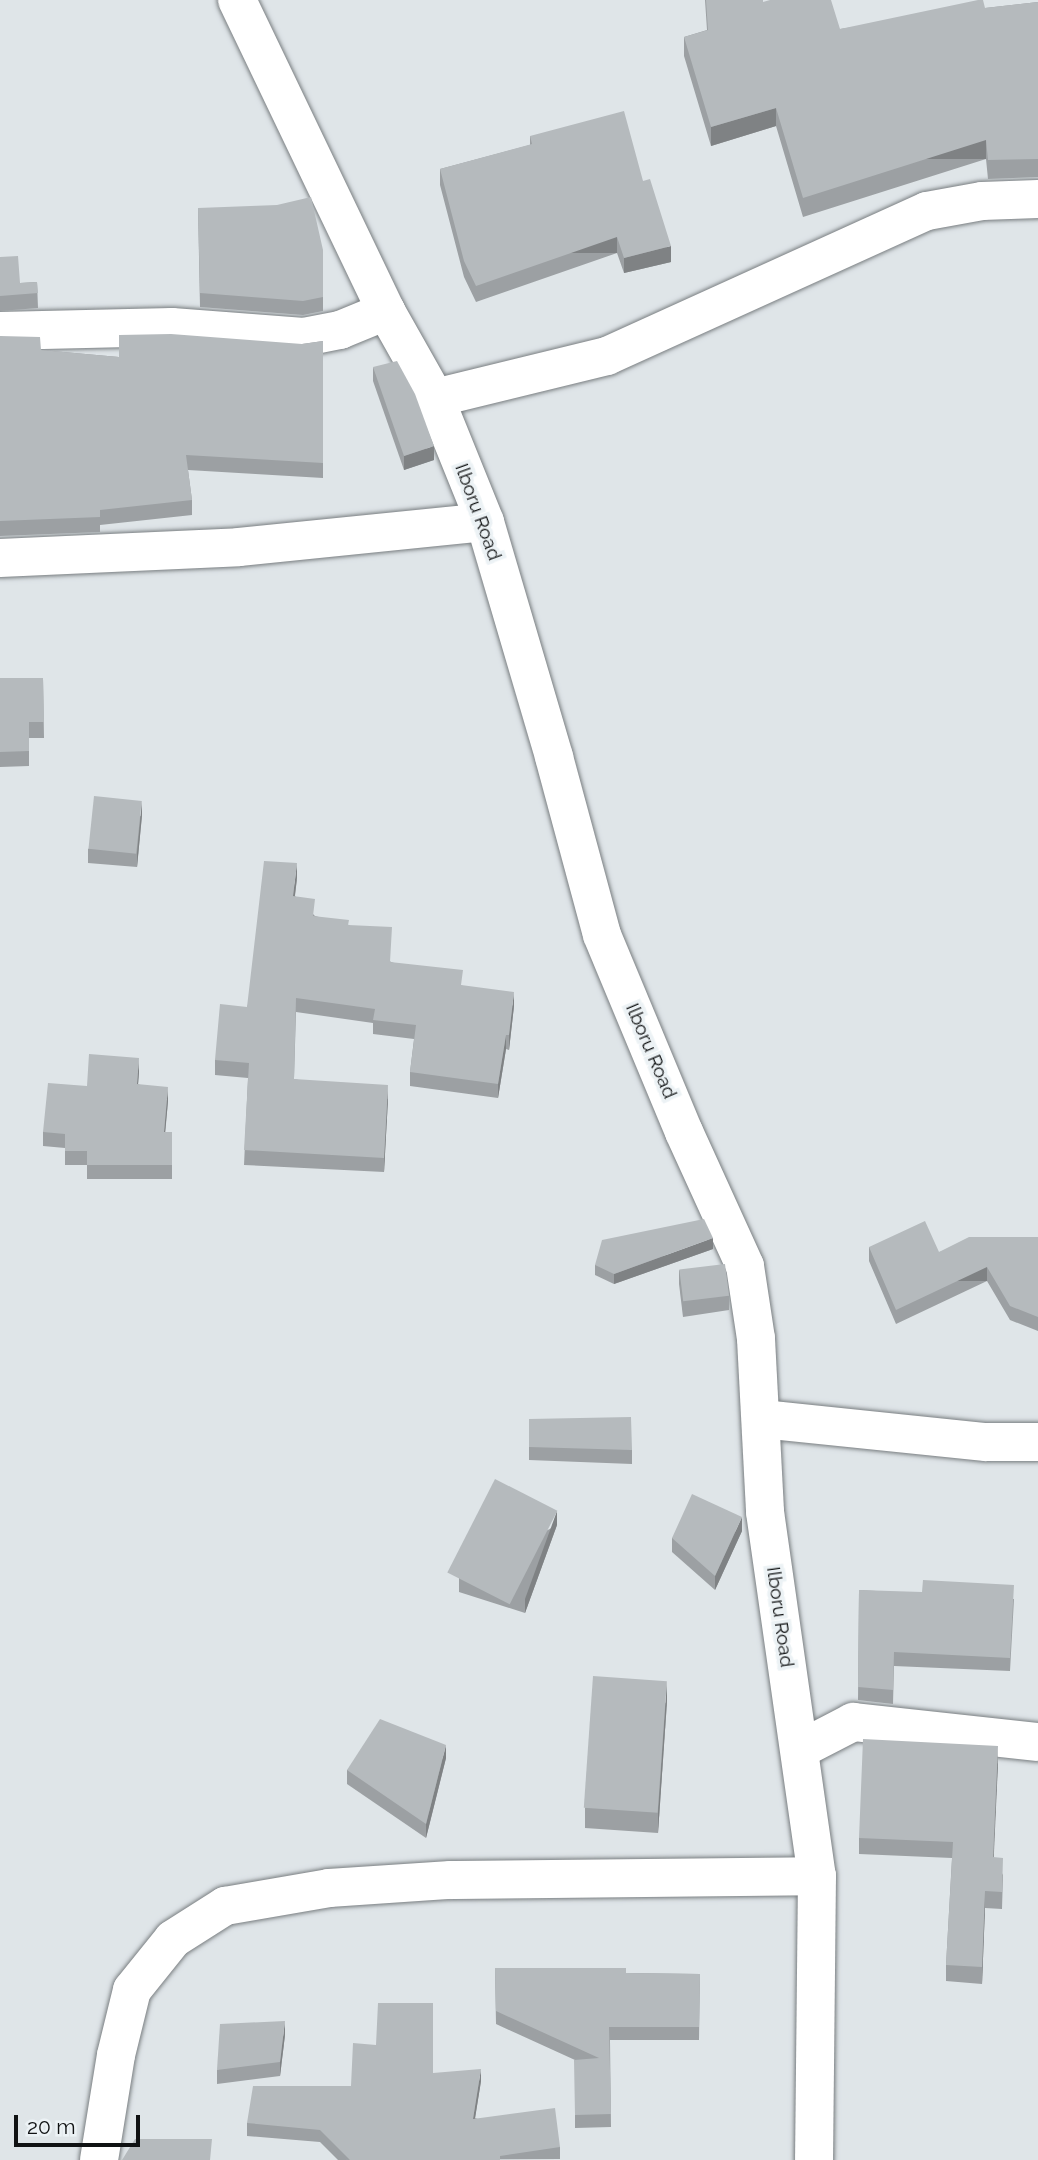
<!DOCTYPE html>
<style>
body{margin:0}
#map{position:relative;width:1038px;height:2160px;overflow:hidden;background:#dfe5e8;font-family:Raleway,sans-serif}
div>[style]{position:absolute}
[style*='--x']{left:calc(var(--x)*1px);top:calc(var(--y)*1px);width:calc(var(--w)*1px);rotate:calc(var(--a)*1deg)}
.roads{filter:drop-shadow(0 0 2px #797e81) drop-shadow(0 0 2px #797e81)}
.street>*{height:38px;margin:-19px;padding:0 19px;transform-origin:19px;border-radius:19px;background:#fff}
.wall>*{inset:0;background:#9ca0a3}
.shaded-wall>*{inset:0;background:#7f8284;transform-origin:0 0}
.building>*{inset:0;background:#b5babd;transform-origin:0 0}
span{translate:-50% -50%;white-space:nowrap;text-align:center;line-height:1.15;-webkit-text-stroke:7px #ecf2f5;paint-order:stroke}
.street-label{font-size:19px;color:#101213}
.scale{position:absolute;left:14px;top:2115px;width:126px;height:32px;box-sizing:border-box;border:4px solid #101213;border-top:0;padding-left:9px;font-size:21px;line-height:24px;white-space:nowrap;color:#101213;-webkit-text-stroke:5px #ecf2f5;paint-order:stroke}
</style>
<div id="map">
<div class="roads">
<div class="street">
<div style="--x:237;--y:0;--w:345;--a:64.4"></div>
<div style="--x:386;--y:311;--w:100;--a:60.6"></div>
<div style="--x:435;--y:398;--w:134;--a:68"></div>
<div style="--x:485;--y:522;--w:245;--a:73.6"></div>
<div style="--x:554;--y:757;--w:184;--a:74.9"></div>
<div style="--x:602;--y:935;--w:213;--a:67.4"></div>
<div style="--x:684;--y:1132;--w:147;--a:65.5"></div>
<div style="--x:745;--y:1266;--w:74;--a:81.4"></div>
<div style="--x:756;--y:1339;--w:173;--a:87"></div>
<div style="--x:765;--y:1512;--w:368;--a:81.9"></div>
<div style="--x:817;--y:1876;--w:284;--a:90.6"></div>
<div style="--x:0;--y:331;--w:172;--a:-1.3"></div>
<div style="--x:172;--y:327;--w:132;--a:4.3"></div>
<div style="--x:304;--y:337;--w:37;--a:-11"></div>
<div style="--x:340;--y:330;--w:50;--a:-22.4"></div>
<div style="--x:435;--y:398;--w:177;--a:-13.7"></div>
<div style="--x:607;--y:356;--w:351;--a:-24.4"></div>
<div style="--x:927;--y:211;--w:56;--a:-10.3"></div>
<div style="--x:982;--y:201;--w:56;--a:-2"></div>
<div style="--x:0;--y:558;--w:239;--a:-2.6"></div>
<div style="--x:239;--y:547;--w:247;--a:-5.8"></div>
<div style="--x:762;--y:1419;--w:225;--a:5.9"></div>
<div style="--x:986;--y:1442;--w:52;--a:0"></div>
<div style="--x:801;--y:1749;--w:59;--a:-27.4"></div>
<div style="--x:853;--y:1722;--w:186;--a:6.2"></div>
<div style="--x:99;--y:2160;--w:106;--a:-80.8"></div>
<div style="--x:116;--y:2055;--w:67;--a:-76.2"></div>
<div style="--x:132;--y:1990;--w:65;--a:-51.2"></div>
<div style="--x:173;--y:1939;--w:62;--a:-32.4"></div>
<div style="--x:225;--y:1906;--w:106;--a:-9.8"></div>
<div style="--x:329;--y:1888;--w:122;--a:-3.8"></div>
<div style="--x:451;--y:1880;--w:366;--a:-0.6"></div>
</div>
</div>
<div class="wall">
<div style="clip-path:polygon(705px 0,763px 0,763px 2px,840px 29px,985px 8px,1038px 2px,1038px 177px,988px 179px,986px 159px,803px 217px,776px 126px,711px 146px,684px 56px,684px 37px,707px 30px)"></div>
<div style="clip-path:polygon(530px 136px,643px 181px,671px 262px,624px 273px,617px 253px,476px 302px,464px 277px,440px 185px,440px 169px,530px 145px)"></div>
<div style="clip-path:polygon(198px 208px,323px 250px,323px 311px,303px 315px,200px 307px)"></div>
<div style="clip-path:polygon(0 257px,20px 283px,37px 282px,38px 308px,0 311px)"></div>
<div style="clip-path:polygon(0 336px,41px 350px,119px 357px,302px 344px,323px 341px,323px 478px,188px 470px,192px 500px,192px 515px,100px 525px,100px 532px,0 536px)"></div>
<div style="clip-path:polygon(373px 367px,434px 460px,404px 470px,373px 381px)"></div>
<div style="clip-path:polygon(0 678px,43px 678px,44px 738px,29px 738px,29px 766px,0 767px)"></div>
<div style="clip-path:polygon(142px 815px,137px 867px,88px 863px,88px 849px)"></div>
<div style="clip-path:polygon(297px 878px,295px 896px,315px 916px,349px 925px,391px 962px,463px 986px,514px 1006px,509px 1050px,506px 1049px,498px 1098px,410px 1086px,410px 1072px,414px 1039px,373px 1034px,373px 1023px,296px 1012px,294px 1079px,388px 1099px,384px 1172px,244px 1165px,248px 1078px,215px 1075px,215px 1060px,247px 1007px)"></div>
<div style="clip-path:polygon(139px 1072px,138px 1084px,168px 1101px,165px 1132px,172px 1132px,172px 1179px,87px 1179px,87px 1165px,65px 1165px,65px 1148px,43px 1146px,43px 1132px,87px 1086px)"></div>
<div style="clip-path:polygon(1038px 1237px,1038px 1331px,1010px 1320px,987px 1281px,896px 1324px,869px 1261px,869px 1247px,939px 1252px)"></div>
<div style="clip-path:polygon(713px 1249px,614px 1284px,595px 1275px,595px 1265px)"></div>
<div style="clip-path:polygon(679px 1270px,729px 1296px,729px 1310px,683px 1317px,679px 1284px)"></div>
<div style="clip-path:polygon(529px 1419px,632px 1450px,632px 1464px,529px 1460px)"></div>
<div style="clip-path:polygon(557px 1525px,525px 1613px,459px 1592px,459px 1578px)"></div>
<div style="clip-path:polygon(742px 1531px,715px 1590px,672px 1552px,672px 1538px)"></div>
<div style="clip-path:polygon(859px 1590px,1014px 1599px,1010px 1671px,894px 1666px,893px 1704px,858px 1700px)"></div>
<div style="clip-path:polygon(667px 1701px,658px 1833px,585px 1828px,585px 1808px)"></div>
<div style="clip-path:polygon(446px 1758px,426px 1838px,347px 1784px,347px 1770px)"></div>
<div style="clip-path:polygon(998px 1763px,993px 1857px,1003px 1875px,1002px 1909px,985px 1908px,982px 1984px,946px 1981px,946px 1965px,952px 1858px,859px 1854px,859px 1838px)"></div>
<div style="clip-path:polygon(495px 1968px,626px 1973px,700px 1974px,699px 2040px,610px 2040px,611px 2127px,575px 2128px,575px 2060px,496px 2024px)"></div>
<div style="clip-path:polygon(285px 2035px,280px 2076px,217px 2084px,217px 2070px)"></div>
<div style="clip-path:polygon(433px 2073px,481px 2081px,475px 2118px,560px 2147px,560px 2159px,338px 2160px,320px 2142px,247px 2136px,247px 2123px,351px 2086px)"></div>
</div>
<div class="shaded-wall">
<div style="clip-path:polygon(776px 108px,776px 126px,711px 146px,711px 127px)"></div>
<div style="left:986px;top:140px;width:19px;height:192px;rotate:90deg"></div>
<div style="left:617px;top:237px;width:16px;height:149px;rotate:90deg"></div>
<div style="clip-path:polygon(671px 246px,671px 262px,624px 273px,624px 258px)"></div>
<div style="clip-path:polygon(434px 446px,434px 460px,404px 470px,404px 456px)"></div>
<div style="clip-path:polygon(142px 801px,142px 815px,137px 867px,137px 853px)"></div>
<div style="clip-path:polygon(297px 863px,297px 878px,293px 910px,293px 896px)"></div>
<div style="clip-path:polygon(514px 992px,514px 1006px,509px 1050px,509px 1035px)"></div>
<div style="clip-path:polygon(506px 1035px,506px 1049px,498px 1098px,498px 1084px)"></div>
<div style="clip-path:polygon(139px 1058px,139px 1072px,137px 1098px,137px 1084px)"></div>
<div style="clip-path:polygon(388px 1085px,388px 1099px,384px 1172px,384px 1158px)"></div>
<div style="clip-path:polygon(168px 1087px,168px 1101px,164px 1146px,164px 1132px)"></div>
<div style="clip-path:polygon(713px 1238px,713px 1249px,614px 1284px,614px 1274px)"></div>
<div style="left:987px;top:1267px;width:14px;height:101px;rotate:90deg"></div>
<div style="clip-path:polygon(557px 1511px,557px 1525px,525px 1613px,525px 1599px)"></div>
<div style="clip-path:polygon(742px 1517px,742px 1531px,715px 1590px,715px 1576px)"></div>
<div style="clip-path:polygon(667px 1681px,667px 1701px,658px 1833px,658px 1813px)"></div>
<div style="clip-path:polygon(446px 1745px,446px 1758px,426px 1838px,426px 1824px)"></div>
<div style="clip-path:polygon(998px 1746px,998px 1763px,993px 1874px,993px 1857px)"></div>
<div style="clip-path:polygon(985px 1891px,985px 1908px,982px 1984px,982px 1967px)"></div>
<div style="clip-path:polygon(285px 2021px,285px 2035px,280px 2076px,280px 2062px)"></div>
<div style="clip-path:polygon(481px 2069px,481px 2081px,473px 2131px,473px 2119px)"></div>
</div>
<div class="building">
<div style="clip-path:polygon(706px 0,763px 0,763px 2px,770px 0,831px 0,840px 29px,978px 0,983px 0,985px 8px,1038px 2px,1038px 159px,988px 160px,986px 140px,803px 198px,776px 108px,711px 127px,684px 37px,708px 30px)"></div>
<div style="clip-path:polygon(624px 111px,643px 181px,650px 179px,671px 246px,624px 258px,617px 237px,476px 286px,464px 261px,440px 169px,532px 144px,530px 136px)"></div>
<div style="clip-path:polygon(311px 197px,323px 250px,323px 297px,303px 301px,200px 293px,198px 208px,277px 205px)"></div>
<div style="clip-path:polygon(18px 256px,20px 283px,37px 282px,38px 293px,0 296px,0 257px)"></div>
<div style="clip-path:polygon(171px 334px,302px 344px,323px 341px,323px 463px,186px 455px,192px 500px,100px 510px,100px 517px,0 521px,0 336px,40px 337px,41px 350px,119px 357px,119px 335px)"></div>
<div style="clip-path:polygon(397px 361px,415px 394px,434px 446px,404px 456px,373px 367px)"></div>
<div style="clip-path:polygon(0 678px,43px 678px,44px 722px,29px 722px,29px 751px,0 752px)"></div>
<div style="left:94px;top:796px;width:48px;height:53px;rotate:6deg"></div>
<div style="clip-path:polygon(264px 861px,297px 863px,293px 896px,315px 899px,313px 916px,349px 920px,348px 925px,392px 927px,390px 962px,463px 970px,461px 985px,514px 992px,509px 1035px,506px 1035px,498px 1084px,410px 1072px,416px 1025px,373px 1020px,375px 1009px,296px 998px,294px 1079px,388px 1085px,384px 1158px,244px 1150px,249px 1063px,215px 1060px,220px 1004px,247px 1007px)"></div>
<div style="clip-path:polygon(89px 1054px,139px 1058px,137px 1084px,168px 1087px,164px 1132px,172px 1132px,172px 1165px,87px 1165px,87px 1151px,65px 1151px,65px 1134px,43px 1132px,48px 1083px,87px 1086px)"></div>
<div style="clip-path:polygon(704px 1219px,713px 1238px,614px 1274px,595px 1265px,602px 1240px)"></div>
<div style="clip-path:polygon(925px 1221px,939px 1252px,969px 1237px,1038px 1237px,1038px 1317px,1010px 1306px,987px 1267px,896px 1310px,869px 1247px)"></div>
<div style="left:725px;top:1264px;width:32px;height:46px;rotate:83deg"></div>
<div style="clip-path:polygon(631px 1417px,632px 1450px,529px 1447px,529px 1419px)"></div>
<div style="left:495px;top:1479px;width:70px;height:105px;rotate:27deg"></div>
<div style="clip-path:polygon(692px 1494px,742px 1517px,715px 1576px,672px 1538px)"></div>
<div style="clip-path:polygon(923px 1580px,1014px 1585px,1010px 1658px,894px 1652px,893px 1690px,858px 1687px,859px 1590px,922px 1592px)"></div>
<div style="left:593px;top:1676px;width:74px;height:132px;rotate:4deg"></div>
<div style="clip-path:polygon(380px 1719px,446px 1745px,426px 1824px,347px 1770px)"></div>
<div style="clip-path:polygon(863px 1739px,998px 1746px,993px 1857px,1003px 1858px,1002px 1892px,985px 1891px,982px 1967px,946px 1965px,953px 1842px,859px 1838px)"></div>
<div style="clip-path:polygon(495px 1968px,626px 1968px,626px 1973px,700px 1974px,699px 2027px,609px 2027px,611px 2114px,575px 2115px,574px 2060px,599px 2058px,496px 2011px)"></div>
<div style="clip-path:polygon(378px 2003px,433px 2003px,433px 2073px,481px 2069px,473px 2119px,555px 2108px,560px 2147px,500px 2156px,500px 2160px,350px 2160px,320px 2130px,247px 2123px,253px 2086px,351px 2086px,353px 2043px,376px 2045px)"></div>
<div style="clip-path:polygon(285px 2021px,280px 2062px,217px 2070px,220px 2024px)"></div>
<div style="clip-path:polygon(135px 2139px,212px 2139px,210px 2160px,122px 2160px)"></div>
</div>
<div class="street-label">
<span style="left:478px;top:512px;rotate:70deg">Ilboru Road</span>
<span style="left:651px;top:1051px;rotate:67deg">Ilboru Road</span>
<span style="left:780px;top:1617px;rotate:82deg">Ilboru Road</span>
</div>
<div class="scale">20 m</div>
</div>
